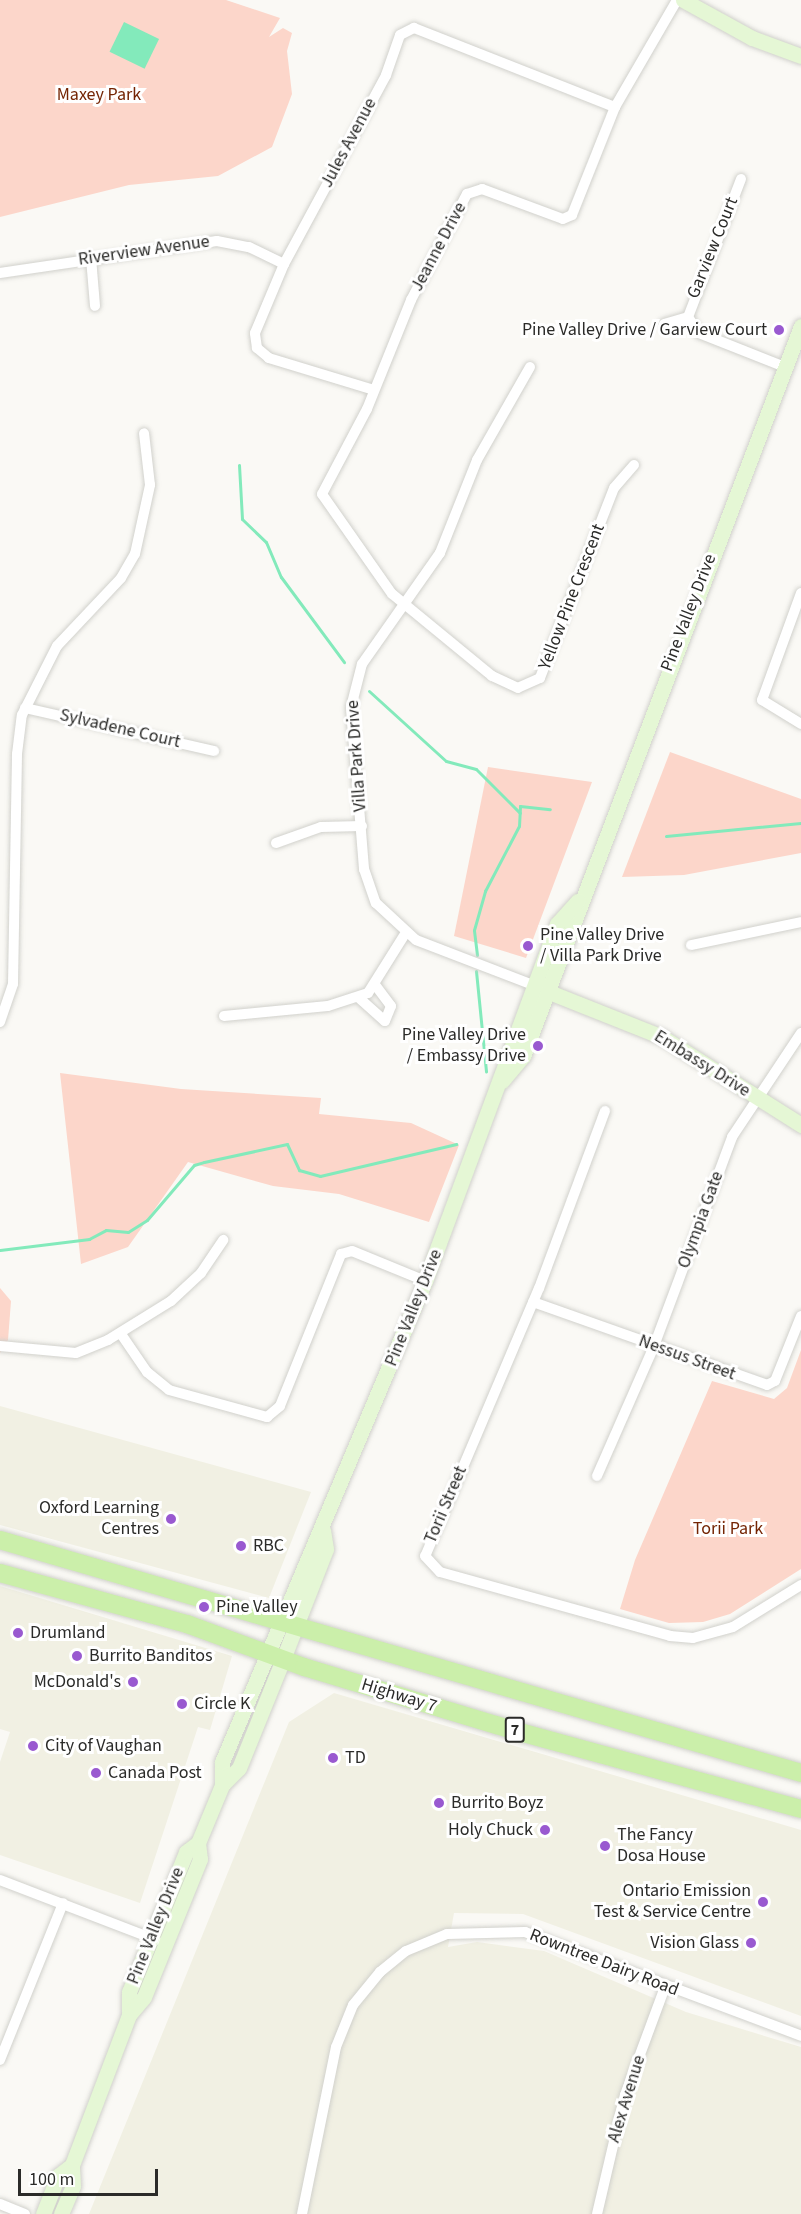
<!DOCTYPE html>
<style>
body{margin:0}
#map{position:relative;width:801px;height:2214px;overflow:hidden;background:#faf9f5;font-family:"Source Sans 3",sans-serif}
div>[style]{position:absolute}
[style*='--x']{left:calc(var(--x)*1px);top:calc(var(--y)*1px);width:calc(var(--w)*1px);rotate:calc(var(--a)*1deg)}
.built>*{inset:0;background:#f1f0e3}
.green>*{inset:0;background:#fcd6ca}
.water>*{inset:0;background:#83eabb;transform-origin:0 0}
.stream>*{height:3px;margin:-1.5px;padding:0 1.5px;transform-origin:1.5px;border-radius:1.5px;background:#83eabb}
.roads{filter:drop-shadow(0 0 2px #d1d1cc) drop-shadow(0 0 2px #d1d1cc)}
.street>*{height:10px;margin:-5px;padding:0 5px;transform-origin:5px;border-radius:5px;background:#fff}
.secondary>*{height:15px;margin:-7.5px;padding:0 7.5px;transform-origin:7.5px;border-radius:7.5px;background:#e5f7d5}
.primary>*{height:18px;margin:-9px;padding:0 9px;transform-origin:9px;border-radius:9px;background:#cbefaa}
.dots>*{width:16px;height:16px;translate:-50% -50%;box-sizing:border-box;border:3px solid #fff;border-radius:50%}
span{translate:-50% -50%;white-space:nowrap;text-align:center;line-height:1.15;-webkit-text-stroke:6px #fff;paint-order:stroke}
.shield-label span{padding:2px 4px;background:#fff;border:2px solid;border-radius:4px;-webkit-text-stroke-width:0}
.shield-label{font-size:16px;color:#2b2b29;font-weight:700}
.park-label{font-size:18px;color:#742504}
.street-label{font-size:18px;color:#2b2b29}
.poi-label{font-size:18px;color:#2b2b29}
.right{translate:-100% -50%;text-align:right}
.left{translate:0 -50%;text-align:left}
.scale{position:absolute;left:18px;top:2169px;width:140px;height:27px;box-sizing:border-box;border:3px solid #2b2b29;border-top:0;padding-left:8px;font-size:18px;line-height:21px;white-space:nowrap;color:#2b2b29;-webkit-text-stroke:4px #fff;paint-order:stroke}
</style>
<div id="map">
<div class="built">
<div style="clip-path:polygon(0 1406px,311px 1492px,269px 1598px,0 1525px)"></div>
<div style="clip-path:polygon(0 1586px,232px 1656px,210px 1730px,198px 1727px,140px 1903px,0 1855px,0 1762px,10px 1732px,0 1729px)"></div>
<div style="clip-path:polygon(334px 1693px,801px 1830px,801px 2016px,523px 1914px,454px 1913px,448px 1947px,477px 1942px,544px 1951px,686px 2012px,801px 2047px,801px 2214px,89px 2214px,289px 1722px)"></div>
</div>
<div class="green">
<div style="clip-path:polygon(0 0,226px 0,280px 18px,269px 37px,283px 28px,292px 33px,287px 51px,292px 94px,272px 147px,218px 176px,129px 185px,0 217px)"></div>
<div style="clip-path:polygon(670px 752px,801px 799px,801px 853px,684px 875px,622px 877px)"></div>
<div style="clip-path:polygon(488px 767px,592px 782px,526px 958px,454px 936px)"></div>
<div style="clip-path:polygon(60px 1073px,181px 1089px,321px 1098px,319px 1114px,411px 1123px,459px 1145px,429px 1222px,339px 1194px,273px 1186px,188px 1162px,128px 1247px,81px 1264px)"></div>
<div style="clip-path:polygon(0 1288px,11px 1301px,8px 1340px,0 1353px)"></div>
<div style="clip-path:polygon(801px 1350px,801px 1569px,730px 1614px,703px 1622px,669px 1623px,620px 1609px,635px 1560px,712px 1381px,774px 1399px,787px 1388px)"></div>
</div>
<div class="water">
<div style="left:124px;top:22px;width:39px;height:33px;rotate:26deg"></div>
</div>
<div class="stream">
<div style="--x:239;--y:465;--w:54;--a:86.8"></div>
<div style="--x:242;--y:519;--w:33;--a:44"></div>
<div style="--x:266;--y:542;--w:38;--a:67"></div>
<div style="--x:281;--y:577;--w:106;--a:53.5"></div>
<div style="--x:369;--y:691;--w:104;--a:42.3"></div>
<div style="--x:446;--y:761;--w:31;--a:15"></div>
<div style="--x:476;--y:769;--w:62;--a:45"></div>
<div style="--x:666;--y:836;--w:136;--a:-5.5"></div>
<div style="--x:477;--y:955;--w:25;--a:-97"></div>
<div style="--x:474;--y:930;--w:41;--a:-74.2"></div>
<div style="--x:485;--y:891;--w:73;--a:-62.4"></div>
<div style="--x:519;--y:826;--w:20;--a:-87"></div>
<div style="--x:520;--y:806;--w:30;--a:6"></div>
<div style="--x:476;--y:971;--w:101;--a:84.3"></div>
<div style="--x:0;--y:1250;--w:90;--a:-7"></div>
<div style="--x:89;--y:1239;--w:19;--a:-28"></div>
<div style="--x:106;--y:1230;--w:22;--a:5"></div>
<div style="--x:128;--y:1232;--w:22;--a:-32"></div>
<div style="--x:147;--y:1220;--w:72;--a:-49.5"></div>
<div style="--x:194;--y:1165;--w:10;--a:-17"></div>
<div style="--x:204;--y:1162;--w:85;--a:-12.2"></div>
<div style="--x:287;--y:1144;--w:29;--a:65"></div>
<div style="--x:299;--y:1170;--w:22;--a:16"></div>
<div style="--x:320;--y:1176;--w:140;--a:-13.2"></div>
</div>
<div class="roads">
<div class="street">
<div style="--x:741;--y:179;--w:148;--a:111"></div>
<div style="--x:688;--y:317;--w:19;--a:55"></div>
<div style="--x:699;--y:333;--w:92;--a:21.6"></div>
<div style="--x:91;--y:258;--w:48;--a:85.2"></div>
<div style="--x:0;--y:273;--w:219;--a:-8.4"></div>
<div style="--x:217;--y:241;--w:33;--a:11"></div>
<div style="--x:249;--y:247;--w:39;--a:26"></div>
<div style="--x:664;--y:324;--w:25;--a:-16"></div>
<div style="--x:530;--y:367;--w:107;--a:119.7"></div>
<div style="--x:477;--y:460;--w:100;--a:111.7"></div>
<div style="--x:440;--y:553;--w:136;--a:125.1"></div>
<div style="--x:362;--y:664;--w:44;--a:104.3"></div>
<div style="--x:351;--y:707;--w:163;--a:85.4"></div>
<div style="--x:364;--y:869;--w:36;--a:71"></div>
<div style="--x:376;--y:903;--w:54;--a:42.8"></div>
<div style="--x:416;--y:940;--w:125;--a:21"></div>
<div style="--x:374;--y:390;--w:110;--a:-163.1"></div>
<div style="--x:269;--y:358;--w:16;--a:-140"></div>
<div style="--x:257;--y:348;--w:15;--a:-98"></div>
<div style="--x:255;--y:333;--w:75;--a:-67.2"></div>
<div style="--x:284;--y:264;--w:215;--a:-61.6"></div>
<div style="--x:386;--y:75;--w:42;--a:-70.7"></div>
<div style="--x:400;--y:35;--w:16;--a:-27"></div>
<div style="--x:414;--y:28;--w:216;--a:21.5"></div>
<div style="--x:634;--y:465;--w:30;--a:131"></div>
<div style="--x:614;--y:488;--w:204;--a:111.3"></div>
<div style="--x:540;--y:678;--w:24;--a:156"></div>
<div style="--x:518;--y:688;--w:29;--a:-155"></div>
<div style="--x:492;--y:676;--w:129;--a:-140.6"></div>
<div style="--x:392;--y:594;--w:122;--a:-125"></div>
<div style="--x:322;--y:494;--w:96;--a:-62.1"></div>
<div style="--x:367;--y:409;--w:118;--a:-68"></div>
<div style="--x:411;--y:300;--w:120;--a:-62.2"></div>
<div style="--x:467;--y:194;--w:16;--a:-18"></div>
<div style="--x:482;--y:189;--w:86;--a:20.3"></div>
<div style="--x:563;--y:219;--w:10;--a:-24"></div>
<div style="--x:572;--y:215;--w:116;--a:-68.3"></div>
<div style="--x:615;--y:107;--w:124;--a:-59.9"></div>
<div style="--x:801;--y:593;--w:114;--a:110"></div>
<div style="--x:762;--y:700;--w:46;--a:31.6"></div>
<div style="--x:25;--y:708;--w:194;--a:12.8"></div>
<div style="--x:276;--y:843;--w:48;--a:-19.6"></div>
<div style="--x:321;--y:827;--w:41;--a:-1.4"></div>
<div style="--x:691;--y:945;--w:112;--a:-11.8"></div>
<div style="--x:358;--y:997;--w:36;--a:42"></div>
<div style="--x:385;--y:1021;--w:16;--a:-68"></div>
<div style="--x:391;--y:1006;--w:25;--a:-127"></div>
<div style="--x:224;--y:1016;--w:104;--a:-5.5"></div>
<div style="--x:328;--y:1006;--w:42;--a:-18"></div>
<div style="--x:368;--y:993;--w:70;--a:-57.9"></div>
<div style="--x:0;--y:1022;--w:40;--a:-71.1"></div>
<div style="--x:13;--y:984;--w:230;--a:-89"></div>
<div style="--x:17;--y:754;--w:39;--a:-83"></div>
<div style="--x:22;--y:715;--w:77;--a:-63.1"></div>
<div style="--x:57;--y:646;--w:93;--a:-46.7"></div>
<div style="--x:121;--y:578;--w:28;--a:-60"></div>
<div style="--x:135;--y:554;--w:71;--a:-77.7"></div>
<div style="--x:150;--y:485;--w:52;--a:-96.6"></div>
<div style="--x:605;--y:1111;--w:189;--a:110.4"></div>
<div style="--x:539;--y:1288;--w:291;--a:113"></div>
<div style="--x:425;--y:1556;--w:22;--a:47"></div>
<div style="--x:440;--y:1572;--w:239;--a:15.5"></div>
<div style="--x:670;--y:1636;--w:23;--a:5"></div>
<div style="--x:693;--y:1638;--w:41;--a:-15.4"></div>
<div style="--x:733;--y:1627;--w:80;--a:-31.7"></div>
<div style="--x:533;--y:1302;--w:248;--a:19.5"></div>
<div style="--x:767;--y:1385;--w:9;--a:-27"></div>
<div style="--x:775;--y:1381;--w:70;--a:-68.2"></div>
<div style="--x:121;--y:1334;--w:46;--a:55.6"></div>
<div style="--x:147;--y:1372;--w:28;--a:39"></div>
<div style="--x:169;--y:1390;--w:102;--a:15.4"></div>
<div style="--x:267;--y:1417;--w:17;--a:-40"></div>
<div style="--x:280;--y:1406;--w:164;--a:-68.1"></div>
<div style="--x:341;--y:1254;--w:11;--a:-15"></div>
<div style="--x:352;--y:1251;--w:79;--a:22.3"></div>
<div style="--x:0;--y:1346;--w:76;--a:5.3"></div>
<div style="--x:76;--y:1353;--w:35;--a:-22"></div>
<div style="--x:108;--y:1340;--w:74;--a:-31.8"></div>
<div style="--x:171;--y:1301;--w:41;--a:-43"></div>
<div style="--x:201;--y:1273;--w:40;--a:-56"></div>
<div style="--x:597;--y:1476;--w:142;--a:-66.3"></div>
<div style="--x:654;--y:1346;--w:223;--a:-69.5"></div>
<div style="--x:732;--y:1137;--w:125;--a:-56.4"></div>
<div style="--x:0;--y:1880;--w:167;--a:21"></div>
<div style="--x:0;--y:2060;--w:169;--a:-68.1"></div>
<div style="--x:0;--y:2204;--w:27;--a:22"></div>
<div style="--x:302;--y:2214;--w:170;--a:-78.5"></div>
<div style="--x:336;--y:2047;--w:45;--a:-68"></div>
<div style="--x:353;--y:2005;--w:43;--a:-50.7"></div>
<div style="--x:380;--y:1972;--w:33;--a:-39"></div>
<div style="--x:406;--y:1951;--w:44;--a:-22.5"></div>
<div style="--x:447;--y:1934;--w:78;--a:-1.5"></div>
<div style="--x:525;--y:1932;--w:295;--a:20.6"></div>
<div style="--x:597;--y:2214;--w:122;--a:-76.8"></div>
<div style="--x:625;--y:2095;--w:115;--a:-69.7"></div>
</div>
<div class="secondary">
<div style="--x:683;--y:0;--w:79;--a:28.8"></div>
<div style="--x:752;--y:38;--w:52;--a:20.2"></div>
<div style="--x:539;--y:988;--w:132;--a:21.7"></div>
<div style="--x:662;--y:1037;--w:165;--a:32.3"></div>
<div style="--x:502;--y:1081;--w:33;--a:-50"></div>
<div style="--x:523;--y:1056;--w:781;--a:-69.15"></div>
<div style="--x:222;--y:1785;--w:24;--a:-45"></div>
<div style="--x:239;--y:1768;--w:118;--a:-68"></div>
<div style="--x:283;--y:1659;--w:118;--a:-68.6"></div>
<div style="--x:326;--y:1549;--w:19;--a:-99"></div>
<div style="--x:129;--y:2015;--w:23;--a:-90"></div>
<div style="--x:129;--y:1992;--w:151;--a:-67.8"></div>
<div style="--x:186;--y:1852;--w:15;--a:-37"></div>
<div style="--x:43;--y:2214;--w:41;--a:-68.5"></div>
<div style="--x:58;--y:2176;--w:18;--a:-38"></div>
<div style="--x:61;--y:2214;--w:30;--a:-67"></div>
<div style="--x:73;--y:2186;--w:21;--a:-93"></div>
<div style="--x:72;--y:2165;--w:160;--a:-69.2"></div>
<div style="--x:129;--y:2015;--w:23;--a:-50"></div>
<div style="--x:144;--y:1997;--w:149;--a:-67.9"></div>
<div style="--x:200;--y:1859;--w:16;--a:-97"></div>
<div style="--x:198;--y:1843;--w:63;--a:-67.5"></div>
<div style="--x:222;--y:1785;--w:23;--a:-90"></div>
<div style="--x:222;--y:1762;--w:522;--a:-67.12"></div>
<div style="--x:425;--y:1281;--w:381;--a:-69.7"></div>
<div style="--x:557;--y:924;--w:31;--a:-48"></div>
</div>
<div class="primary">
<div style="--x:0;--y:1540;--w:834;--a:16.22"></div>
<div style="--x:0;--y:1573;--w:194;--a:15.3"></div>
<div style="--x:187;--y:1624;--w:125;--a:20.2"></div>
<div style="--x:304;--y:1667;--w:221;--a:16.8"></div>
<div style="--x:516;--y:1731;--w:295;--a:15.3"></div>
</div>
</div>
<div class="dots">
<div style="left:779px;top:330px;background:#9959d0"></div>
<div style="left:528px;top:946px;background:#9959d0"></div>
<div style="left:538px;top:1046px;background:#9959d0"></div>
<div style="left:171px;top:1519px;background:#9959d0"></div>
<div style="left:241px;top:1546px;background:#9959d0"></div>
<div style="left:204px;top:1607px;background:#9959d0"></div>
<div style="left:18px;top:1633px;background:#9959d0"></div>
<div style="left:77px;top:1656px;background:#9959d0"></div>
<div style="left:133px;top:1682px;background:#9959d0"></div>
<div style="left:182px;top:1704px;background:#9959d0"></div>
<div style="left:33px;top:1746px;background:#9959d0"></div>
<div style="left:333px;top:1758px;background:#9959d0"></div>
<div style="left:96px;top:1773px;background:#9959d0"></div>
<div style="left:439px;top:1803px;background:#9959d0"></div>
<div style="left:545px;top:1830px;background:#9959d0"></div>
<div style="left:605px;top:1846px;background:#9959d0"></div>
<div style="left:763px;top:1902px;background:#9959d0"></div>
<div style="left:751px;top:1943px;background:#9959d0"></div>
</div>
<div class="shield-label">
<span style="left:515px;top:1730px">7</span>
</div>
<div class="park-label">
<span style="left:99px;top:95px">Maxey Park</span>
<span style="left:728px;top:1529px">Torii Park</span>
</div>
<div class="street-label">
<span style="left:349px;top:143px;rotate:-62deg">Jules Avenue</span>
<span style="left:439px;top:247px;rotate:-62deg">Jeanne Drive</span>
<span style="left:713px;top:248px;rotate:-68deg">Garview Court</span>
<span style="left:144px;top:251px;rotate:-8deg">Riverview Avenue</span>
<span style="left:572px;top:597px;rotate:-69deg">Yellow Pine Crescent</span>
<span style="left:689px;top:613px;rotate:-69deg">Pine Valley Drive</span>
<span style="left:120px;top:729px;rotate:13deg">Sylvadene Court</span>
<span style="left:357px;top:756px;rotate:-94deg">Villa Park Drive</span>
<span style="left:702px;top:1064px;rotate:32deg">Embassy Drive</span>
<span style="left:701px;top:1220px;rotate:-70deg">Olympia Gate</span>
<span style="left:414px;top:1308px;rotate:-68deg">Pine Valley Drive</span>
<span style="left:687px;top:1358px;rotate:20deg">Nessus Street</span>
<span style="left:446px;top:1505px;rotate:-67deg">Torii Street</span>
<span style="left:399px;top:1696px;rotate:17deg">Highway 7</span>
<span style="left:156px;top:1926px;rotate:-68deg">Pine Valley Drive</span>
<span style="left:604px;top:1963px;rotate:21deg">Rowntree Dairy Road</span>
<span style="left:627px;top:2099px;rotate:-73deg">Alex Avenue</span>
</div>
<div class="poi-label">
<span class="right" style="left:767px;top:330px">Pine Valley Drive / Garview Court</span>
<span class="left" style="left:540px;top:946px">Pine Valley Drive<br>/ Villa Park Drive</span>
<span class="right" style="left:526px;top:1046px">Pine Valley Drive<br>/ Embassy Drive</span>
<span class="right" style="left:159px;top:1519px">Oxford Learning<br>Centres</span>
<span class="left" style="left:253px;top:1546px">RBC</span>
<span class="left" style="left:216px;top:1607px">Pine Valley</span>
<span class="left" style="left:30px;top:1633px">Drumland</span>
<span class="left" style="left:89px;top:1656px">Burrito Banditos</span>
<span class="right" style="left:121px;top:1682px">McDonald's</span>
<span class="left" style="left:194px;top:1704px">Circle K</span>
<span class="left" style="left:45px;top:1746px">City of Vaughan</span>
<span class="left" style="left:345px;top:1758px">TD</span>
<span class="left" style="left:108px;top:1773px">Canada Post</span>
<span class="left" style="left:451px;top:1803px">Burrito Boyz</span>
<span class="right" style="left:533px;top:1830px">Holy Chuck</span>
<span class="left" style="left:617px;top:1846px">The Fancy<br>Dosa House</span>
<span class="right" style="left:751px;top:1902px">Ontario Emission<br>Test &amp; Service Centre</span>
<span class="right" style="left:739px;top:1943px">Vision Glass</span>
</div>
<div class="scale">100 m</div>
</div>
